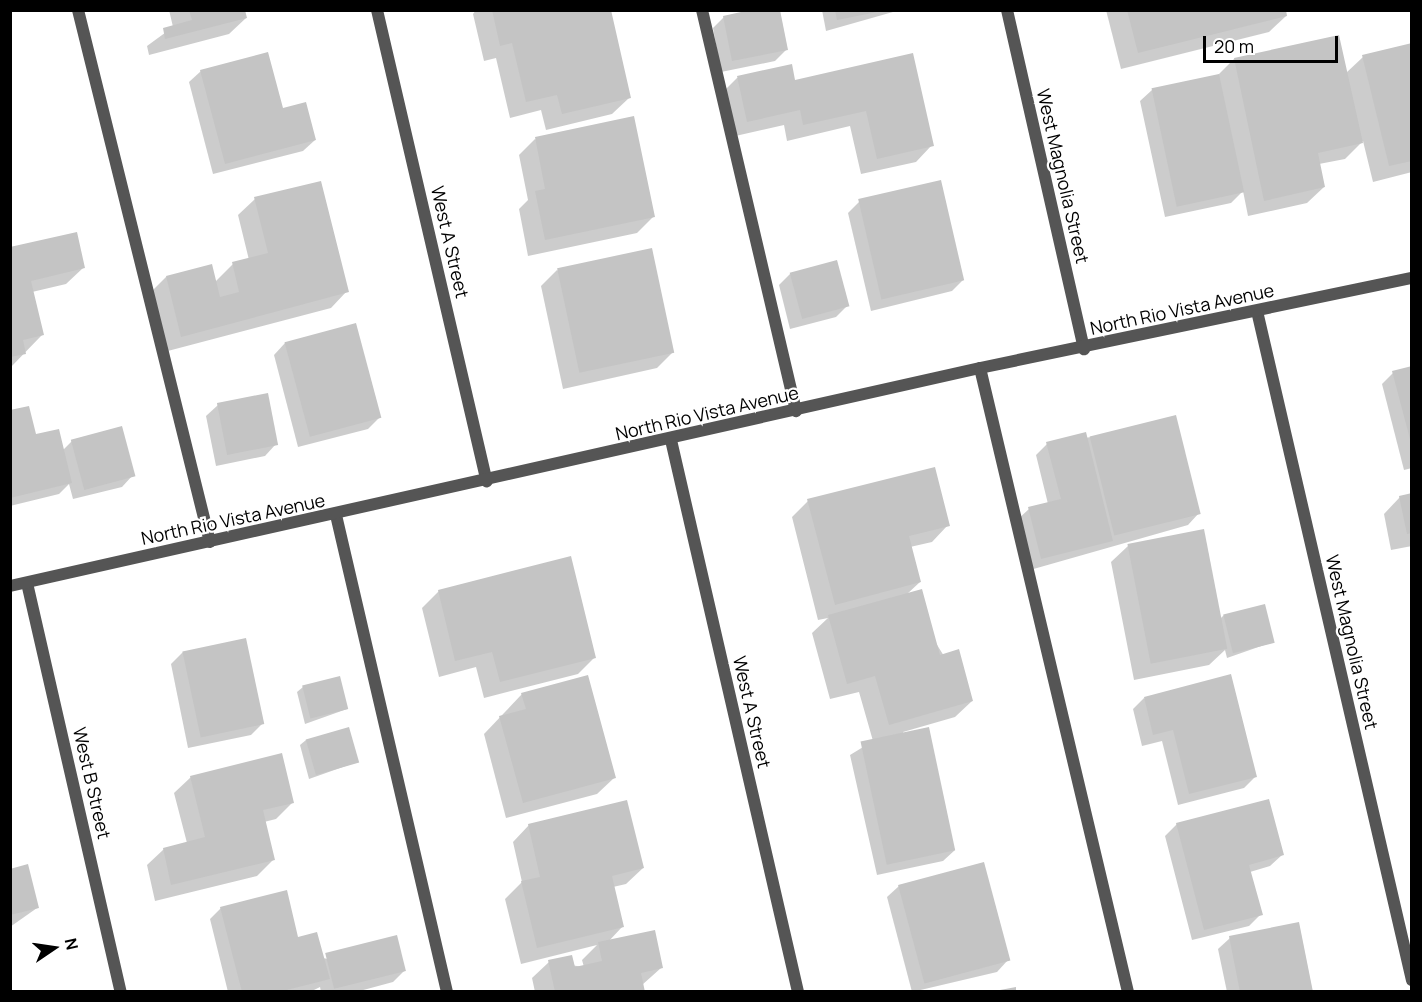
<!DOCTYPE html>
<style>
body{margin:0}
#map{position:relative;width:1422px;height:1002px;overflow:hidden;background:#fff;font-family:Manrope,sans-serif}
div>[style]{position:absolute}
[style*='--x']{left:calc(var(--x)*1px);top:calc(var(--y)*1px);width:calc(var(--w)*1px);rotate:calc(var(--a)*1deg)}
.shadow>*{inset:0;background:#0003}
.building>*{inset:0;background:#c4c4c4;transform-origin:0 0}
.lane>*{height:12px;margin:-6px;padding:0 6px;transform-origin:6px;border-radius:6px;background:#555}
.street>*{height:12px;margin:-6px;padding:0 6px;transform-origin:6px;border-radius:6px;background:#555}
span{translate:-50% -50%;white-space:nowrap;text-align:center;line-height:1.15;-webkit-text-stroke:4.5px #fff;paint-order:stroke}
.street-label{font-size:18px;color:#000}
.frame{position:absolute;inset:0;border:12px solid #000;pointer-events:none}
.north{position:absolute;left:24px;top:918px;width:60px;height:60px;-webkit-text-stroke:4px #fff;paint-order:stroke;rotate:77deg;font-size:16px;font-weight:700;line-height:24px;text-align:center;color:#000}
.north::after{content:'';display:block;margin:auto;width:21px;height:27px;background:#000;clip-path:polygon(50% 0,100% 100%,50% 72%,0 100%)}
.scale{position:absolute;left:1203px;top:36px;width:135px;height:27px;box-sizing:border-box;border:3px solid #000;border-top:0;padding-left:8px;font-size:18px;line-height:21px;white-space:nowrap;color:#000;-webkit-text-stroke:4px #fff;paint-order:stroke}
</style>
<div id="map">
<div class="shadow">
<div style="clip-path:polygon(169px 10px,244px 10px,246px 18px,229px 34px,149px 55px,147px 46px,173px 27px)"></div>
<div style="clip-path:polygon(476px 10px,609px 10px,629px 98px,612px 114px,546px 130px,541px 110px,510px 118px,496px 58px,484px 61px,473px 14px)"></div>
<div style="clip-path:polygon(822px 10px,900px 10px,826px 31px)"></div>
<div style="clip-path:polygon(1106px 10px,1284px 10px,1286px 16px,1269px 32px,1121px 69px)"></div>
<div style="clip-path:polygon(724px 17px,786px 50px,775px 61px,721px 72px,713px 28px)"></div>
<div style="clip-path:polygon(1412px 45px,1412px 172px,1373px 182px,1363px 141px,1345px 159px,1319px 164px,1324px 187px,1307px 203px,1248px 216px,1243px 191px,1231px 203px,1165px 217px,1140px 101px,1152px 90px,1217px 76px,1234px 59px,1346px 73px,1363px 57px)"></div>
<div style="clip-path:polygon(912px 55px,932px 145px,916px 162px,861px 174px,850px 126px,787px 141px,784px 125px,731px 137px,721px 94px,737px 78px,790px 66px,794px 81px)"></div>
<div style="clip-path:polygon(201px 71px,282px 109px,315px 140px,303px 151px,213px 174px,189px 82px)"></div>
<div style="clip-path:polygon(535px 139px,653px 217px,637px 233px,528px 256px,519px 209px,528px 200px,519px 155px)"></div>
<div style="clip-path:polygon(255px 199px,347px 291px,331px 308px,164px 352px,150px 293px,166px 277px,215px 282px,233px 264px,249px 260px,238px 215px)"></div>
<div style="clip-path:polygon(859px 202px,963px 280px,952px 291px,871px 311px,848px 213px)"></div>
<div style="clip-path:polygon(10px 248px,83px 268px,66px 284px,32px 292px,42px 335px,10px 368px)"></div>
<div style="clip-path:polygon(557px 270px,673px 352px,657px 368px,563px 389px,541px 286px)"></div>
<div style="clip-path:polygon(790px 274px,847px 306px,836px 317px,790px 329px,779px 285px)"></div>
<div style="clip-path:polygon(285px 343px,380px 417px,368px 429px,298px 447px,274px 355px)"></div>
<div style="clip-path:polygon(1412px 368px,1412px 468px,1404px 470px,1382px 384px,1393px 373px)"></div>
<div style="clip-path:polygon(218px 405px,276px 444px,265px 456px,216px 466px,206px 416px)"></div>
<div style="clip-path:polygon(10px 412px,35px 436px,63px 450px,72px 441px,133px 475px,122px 487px,73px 499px,69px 484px,59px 494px,10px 506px)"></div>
<div style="clip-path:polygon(1091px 437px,1199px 513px,1188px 525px,1030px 570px,1017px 520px,1029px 509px,1048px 504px,1036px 455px,1047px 444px)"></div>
<div style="clip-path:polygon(1412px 495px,1412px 546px,1391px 550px,1384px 514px,1400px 497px)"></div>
<div style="clip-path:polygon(808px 501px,948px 525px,932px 542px,910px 547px,920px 582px,906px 595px,972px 701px,955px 717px,903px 732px,955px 850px,943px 861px,877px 875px,850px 755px,873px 741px,859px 692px,830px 699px,812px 633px,828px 618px,818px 620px,792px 517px)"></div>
<div style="clip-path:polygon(1128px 546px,1220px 619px,1224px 615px,1273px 642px,1227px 658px,1225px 650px,1209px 665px,1134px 680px,1111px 562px)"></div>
<div style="clip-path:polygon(439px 591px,595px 657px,578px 674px,484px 698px,476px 667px,439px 677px,422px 608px)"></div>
<div style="clip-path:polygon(183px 652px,262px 724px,251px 735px,188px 748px,171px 664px)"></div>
<div style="clip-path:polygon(303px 687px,347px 709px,305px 724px,297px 692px)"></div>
<div style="clip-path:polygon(522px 694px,614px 778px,597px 794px,506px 818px,484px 734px)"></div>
<div style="clip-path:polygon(1144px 698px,1255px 777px,1244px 788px,1178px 805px,1162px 741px,1142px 746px,1133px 709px)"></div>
<div style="clip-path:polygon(306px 740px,357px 762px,309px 779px,300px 745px)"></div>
<div style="clip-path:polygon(191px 777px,293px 802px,276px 819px,264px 822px,273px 860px,257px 876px,155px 901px,147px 865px,164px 849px,187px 843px,174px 793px)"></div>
<div style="clip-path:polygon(1177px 824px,1282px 855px,1270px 866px,1250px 872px,1261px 914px,1249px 926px,1192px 940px,1165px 836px)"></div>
<div style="clip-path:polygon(529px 825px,643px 868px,626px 884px,613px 887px,623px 926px,608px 942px,661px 968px,642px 985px,644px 992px,535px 992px,532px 978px,549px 962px,584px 967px,582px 960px,597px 945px,521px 964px,505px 899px,522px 882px,513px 842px)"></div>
<div style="clip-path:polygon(10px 870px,37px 908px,10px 927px)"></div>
<div style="clip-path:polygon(899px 886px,1008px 960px,997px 972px,912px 992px,887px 897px)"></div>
<div style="clip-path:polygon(221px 908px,322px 958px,405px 970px,393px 982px,356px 992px,321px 992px,320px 987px,310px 992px,228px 992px,210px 919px)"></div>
<div style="clip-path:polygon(1230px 938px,1312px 992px,1227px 992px,1218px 949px)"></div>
</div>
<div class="building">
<div style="clip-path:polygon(189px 10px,245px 10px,247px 18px,165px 39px,163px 28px,192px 20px)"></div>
<div style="clip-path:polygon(492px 10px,611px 10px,631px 98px,562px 114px,557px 95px,526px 102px,512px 43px,500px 46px)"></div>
<div style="clip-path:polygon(750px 10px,780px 10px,788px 50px,732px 61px,723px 16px)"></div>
<div style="clip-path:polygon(835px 10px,877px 10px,877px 12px,837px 20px)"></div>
<div style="clip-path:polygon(1127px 10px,1286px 10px,1287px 16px,1138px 53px)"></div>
<div style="clip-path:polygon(1339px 35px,1363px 143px,1318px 153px,1325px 187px,1264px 201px,1234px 58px)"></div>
<div style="clip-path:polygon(1412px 43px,1412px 161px,1389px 166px,1362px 55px)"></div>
<div style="clip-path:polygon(268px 52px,283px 108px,306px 102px,316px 140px,225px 164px,200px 70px)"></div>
<div style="clip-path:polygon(913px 53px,934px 146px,877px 159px,866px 111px,803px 125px,800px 110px,747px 122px,737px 76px,792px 64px,795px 80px)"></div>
<div style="left:1219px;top:74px;width:121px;height:69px;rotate:78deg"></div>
<div style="clip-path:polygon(634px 116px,655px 217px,545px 240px,535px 191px,545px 189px,535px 137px)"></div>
<div style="left:941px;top:180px;width:103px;height:85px;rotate:77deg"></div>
<div style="clip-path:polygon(321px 181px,349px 292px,181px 337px,166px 276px,212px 264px,220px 297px,239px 292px,232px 262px,268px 253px,254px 197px)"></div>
<div style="clip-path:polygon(77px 232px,85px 268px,31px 281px,44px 335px,23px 340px,26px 354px,10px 357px,10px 247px)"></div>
<div style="left:652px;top:248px;width:107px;height:97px;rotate:78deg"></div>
<div style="left:837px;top:260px;width:48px;height:49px;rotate:75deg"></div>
<div style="left:356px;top:323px;width:98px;height:74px;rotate:75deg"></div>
<div style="clip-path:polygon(1412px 366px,1412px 443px,1411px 443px,1392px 371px)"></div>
<div style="left:268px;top:393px;width:53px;height:52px;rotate:79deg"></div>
<div style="clip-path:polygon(29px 406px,36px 434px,59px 429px,72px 483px,10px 498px,10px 410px)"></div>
<div style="left:1176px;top:415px;width:102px;height:89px;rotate:76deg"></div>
<div style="left:122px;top:426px;width:52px;height:53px;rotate:75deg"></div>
<div style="clip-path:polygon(1086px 432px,1113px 541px,1041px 559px,1028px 507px,1061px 499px,1046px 442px)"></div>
<div style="clip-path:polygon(935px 467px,950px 526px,909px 536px,921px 582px,835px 605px,807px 499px)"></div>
<div style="clip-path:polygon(1412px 493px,1412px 533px,1407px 534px,1399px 496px)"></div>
<div style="left:1204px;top:529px;width:122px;height:78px;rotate:79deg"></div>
<div style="clip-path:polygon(571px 556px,596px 658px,500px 682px,492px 652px,455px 661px,438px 590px)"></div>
<div style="clip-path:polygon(922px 589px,940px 655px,959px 649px,973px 701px,889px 725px,875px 676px,847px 684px,828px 615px)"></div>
<div style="left:1265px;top:604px;width:40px;height:43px;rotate:76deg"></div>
<div style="left:246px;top:638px;width:88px;height:65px;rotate:78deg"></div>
<div style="clip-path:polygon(1231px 674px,1257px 777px,1189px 794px,1173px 730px,1153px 735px,1144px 697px)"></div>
<div style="clip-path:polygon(588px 675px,616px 778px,523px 803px,499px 716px,526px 709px,521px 693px)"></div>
<div style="left:340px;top:676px;width:34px;height:39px;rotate:76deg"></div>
<div style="left:349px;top:727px;width:37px;height:45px;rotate:74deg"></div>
<div style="left:929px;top:727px;width:126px;height:70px;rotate:78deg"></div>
<div style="clip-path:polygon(282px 753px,294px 803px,263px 810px,275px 860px,171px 885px,163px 848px,205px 837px,190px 776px)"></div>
<div style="clip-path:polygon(1269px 799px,1284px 855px,1249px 865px,1263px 915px,1204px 930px,1176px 823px)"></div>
<div style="clip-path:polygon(627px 800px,644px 868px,612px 876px,624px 927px,537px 948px,521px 881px,540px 877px,528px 824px)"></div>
<div style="left:984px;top:862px;width:102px;height:89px;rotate:75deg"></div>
<div style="clip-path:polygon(28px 864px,39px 908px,10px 915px,10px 869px)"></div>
<div style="clip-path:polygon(287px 890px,298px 937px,317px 932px,330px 979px,279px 992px,242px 992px,220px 907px)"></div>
<div style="clip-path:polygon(1299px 922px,1313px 992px,1240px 992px,1229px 936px)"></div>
<div style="clip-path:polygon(655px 930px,663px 968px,641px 973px,645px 992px,555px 992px,548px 960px,572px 955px,575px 967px,602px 961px,598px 942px)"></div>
<div style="left:397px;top:935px;width:37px;height:74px;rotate:76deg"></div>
<div style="clip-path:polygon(1016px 987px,1016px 992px,1000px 992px,1000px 990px)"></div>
</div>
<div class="lane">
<div style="--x:78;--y:10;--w:548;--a:76.07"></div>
<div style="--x:702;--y:10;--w:412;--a:76.8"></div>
<div style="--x:980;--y:368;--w:641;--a:76.66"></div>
<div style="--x:336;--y:515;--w:490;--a:76.9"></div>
</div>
<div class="street">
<div style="--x:377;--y:10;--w:484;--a:76.9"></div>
<div style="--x:1007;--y:10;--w:348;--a:77.2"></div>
<div style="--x:1257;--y:311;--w:687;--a:76.96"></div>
<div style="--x:671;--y:440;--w:566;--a:77.04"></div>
<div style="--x:27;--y:583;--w:420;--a:77.1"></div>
<div style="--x:10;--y:586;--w:994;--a:-12.67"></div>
<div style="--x:980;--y:368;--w:441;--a:-11.8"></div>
</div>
<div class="street-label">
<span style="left:1063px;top:176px;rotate:77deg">West Magnolia Street</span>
<span style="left:450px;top:242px;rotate:77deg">West A Street</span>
<span style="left:1182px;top:309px;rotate:-12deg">North Rio Vista Avenue</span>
<span style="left:707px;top:413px;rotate:-13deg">North Rio Vista Avenue</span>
<span style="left:233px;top:519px;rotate:-12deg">North Rio Vista Avenue</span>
<span style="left:1352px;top:642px;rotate:77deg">West Magnolia Street</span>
<span style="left:752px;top:712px;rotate:77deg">West A Street</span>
<span style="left:92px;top:783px;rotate:77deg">West B Street</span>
</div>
<div class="frame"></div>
<div class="north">N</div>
<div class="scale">20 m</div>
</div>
